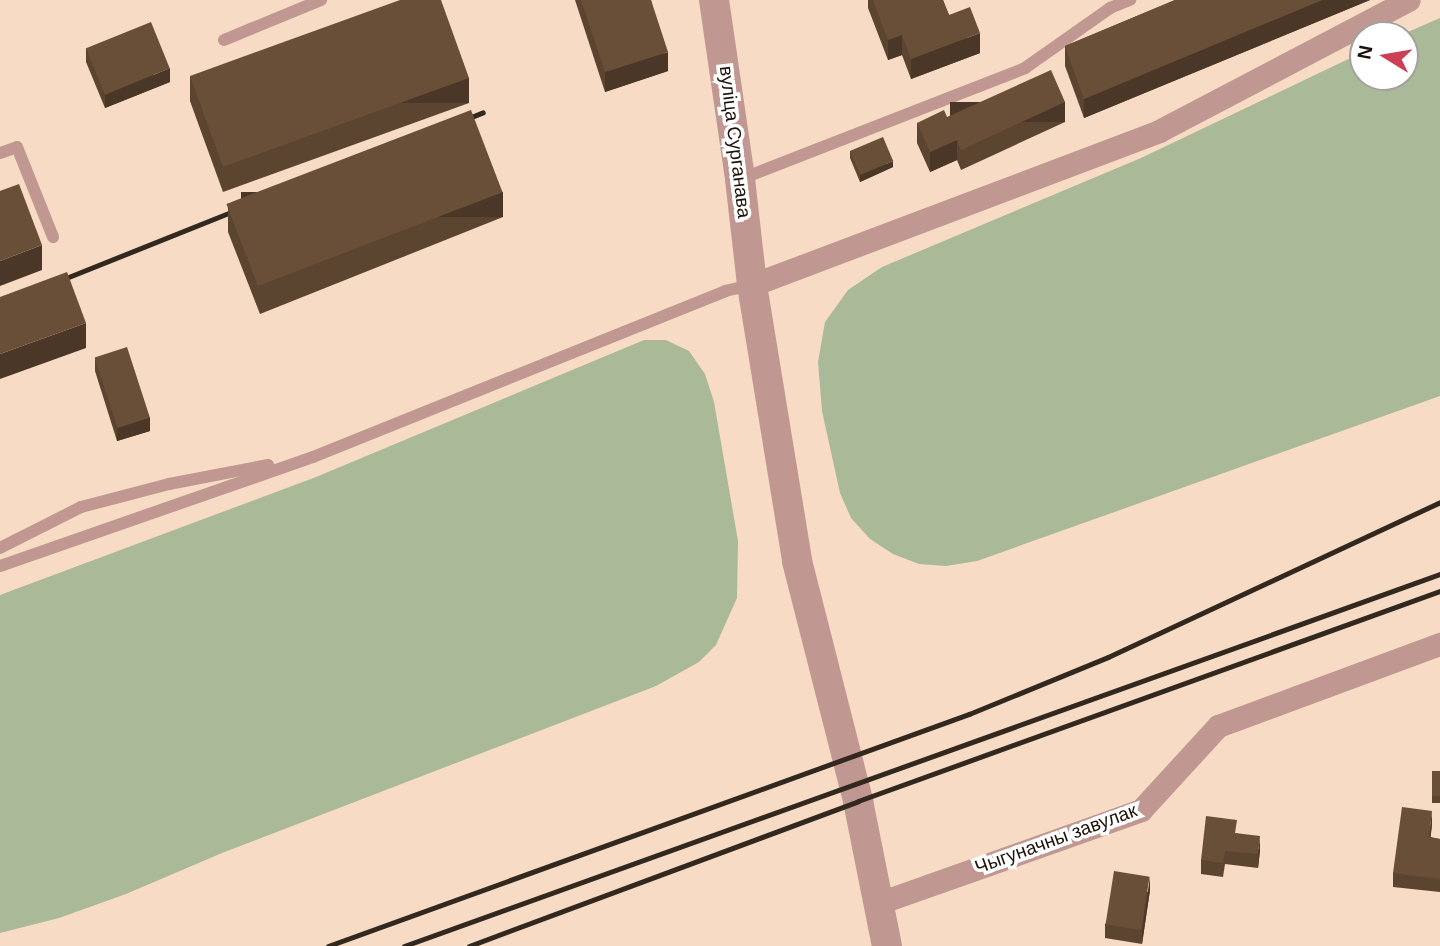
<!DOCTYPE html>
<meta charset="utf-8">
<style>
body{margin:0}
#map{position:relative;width:1440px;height:946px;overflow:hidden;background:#f7dbc4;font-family:Arial,sans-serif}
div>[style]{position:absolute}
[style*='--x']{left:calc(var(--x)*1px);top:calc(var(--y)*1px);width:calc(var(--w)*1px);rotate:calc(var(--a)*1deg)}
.forest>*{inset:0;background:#aaba98}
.service>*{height:12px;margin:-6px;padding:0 6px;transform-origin:6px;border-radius:6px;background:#c19891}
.minor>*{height:23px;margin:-11.5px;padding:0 11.5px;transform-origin:11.5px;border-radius:11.5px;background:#c19891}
.tertiary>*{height:30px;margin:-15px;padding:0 15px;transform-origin:15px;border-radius:15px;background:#c19891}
.rail>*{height:5px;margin:-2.5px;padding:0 2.5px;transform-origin:2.5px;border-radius:2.5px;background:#33281e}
.wall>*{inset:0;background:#5b4430;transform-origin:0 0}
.shaded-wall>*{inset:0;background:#4a3727;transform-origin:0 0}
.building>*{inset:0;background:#6a4f38;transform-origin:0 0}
span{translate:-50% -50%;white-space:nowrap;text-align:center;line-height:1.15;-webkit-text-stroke:7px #fff;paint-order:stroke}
.street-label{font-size:19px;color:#1c130b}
.north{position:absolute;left:1349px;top:21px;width:70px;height:70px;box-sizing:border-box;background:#fff;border:2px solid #a4a19d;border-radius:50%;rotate:281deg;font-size:19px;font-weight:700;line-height:28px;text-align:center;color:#1c130b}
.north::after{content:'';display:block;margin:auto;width:24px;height:32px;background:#ce3e54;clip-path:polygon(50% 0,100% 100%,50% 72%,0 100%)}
</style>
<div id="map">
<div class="forest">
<div style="clip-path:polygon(1440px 18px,1440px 396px,977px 561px,946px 566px,919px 564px,893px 554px,870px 539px,851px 518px,840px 493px,822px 411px,818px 362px,825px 322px,848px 290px,882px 267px,1141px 158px,1363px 52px,1363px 77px,1405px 77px,1405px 35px,1401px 35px)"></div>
<div style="clip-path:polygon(644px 340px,666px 340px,689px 351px,705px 374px,714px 402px,738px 541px,737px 598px,716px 645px,699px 662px,656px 686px,222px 853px,126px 894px,59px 918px,0 933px,0 595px,316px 477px)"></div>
</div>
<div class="service">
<div style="--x:224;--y:40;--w:105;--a:-22.4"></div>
<div style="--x:0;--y:153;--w:18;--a:-19"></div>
<div style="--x:17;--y:147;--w:97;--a:68.2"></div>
<div style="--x:741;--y:179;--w:305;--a:-21.3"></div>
<div style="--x:1025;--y:68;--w:104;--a:-35.2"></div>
<div style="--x:1110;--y:8;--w:22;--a:-22"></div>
<div style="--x:0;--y:548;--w:91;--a:-26.8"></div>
<div style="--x:81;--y:507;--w:91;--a:-14.6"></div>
<div style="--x:169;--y:484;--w:101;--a:-10.9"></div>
<div style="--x:0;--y:566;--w:331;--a:-19.2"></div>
<div style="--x:313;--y:457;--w:444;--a:-21.9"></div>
<div style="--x:725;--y:291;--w:27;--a:-13"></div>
</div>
<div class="minor">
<div style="--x:752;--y:285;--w:435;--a:-20.7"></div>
<div style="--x:1159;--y:131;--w:282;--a:-27.7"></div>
<div style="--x:879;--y:903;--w:278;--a:-19.5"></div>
<div style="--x:1141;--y:810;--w:114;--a:-47.5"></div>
<div style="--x:1218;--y:726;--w:237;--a:-20.3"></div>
</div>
<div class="tertiary">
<div style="--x:714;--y:0;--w:181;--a:81.7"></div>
<div style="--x:740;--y:179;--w:107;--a:83.5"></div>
<div style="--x:752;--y:285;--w:280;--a:80.7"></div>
<div style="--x:797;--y:561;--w:248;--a:75.7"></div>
<div style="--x:858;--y:801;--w:148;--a:78.7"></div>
</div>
<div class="rail">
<div style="--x:454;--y:124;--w:31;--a:-22"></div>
<div style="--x:51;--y:284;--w:210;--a:-21.8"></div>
<div style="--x:328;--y:946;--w:682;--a:-19.9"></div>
<div style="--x:969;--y:714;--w:150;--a:-22.3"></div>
<div style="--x:1108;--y:657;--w:366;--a:-25"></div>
<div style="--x:404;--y:946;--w:1101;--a:-19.75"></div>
<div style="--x:469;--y:946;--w:415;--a:-20.4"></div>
<div style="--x:858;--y:801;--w:619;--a:-19.84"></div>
</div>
<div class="wall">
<div style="clip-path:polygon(575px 0,651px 0,668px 71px,605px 92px)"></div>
<div style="clip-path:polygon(868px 0,943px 0,949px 15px,980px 53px,911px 79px,902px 55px,888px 60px,868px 8px)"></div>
<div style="clip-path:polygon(1175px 0,1370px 0,1084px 118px,1065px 66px,1065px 46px)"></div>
<div style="clip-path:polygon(86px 48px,170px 82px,105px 108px,86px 62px)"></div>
<div style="clip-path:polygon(190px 76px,469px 103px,223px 192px,190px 101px)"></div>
<div style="clip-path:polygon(947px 117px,1065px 122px,961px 170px,957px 160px,930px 172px,917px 143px,917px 123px)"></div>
<div style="clip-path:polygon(850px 151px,893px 167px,860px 182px,850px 158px)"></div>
<div style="clip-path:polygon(228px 207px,503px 217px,260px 314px,228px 232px)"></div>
<div style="clip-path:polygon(95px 358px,150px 431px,117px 441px,95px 371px)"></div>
<div style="left:1432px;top:771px;width:8px;height:32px"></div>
<div style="clip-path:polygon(1432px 825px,1430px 837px,1440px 839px,1440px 892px,1393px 887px,1393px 873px)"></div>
<div style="clip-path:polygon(1237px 833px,1260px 850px,1258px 868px,1225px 864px,1223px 877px,1201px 874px,1201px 860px)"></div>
<div style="clip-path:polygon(1150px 890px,1142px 944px,1105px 938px,1105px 924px)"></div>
</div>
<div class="shaded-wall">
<div style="clip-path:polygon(1322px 0,1370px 0,1084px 118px,1084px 99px)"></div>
<div style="clip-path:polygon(980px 33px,980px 53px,911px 79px,911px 59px)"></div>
<div style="clip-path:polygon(902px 35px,902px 55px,888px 60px,888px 40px)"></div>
<div style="clip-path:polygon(668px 52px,668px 71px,605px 92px,605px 72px)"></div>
<div style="clip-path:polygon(170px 68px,170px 82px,105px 108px,105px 95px)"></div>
<div style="left:469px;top:78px;width:25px;height:262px;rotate:90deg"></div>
<div style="left:1065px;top:102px;width:20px;height:115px;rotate:90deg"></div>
<div style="clip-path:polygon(957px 140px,957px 160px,930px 172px,930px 152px)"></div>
<div style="clip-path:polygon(893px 161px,893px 167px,860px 182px,860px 175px)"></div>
<div style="left:503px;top:192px;width:25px;height:262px;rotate:90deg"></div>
<div style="clip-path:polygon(42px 245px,42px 270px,0 286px,0 261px)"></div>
<div style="clip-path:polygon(86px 323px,86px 348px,0 379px,0 354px)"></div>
<div style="clip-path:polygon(150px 417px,150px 431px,117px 441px,117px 428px)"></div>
<div style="clip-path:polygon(1432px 811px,1432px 825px,1429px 851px,1429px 837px)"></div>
<div style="clip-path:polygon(1260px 836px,1260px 850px,1258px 868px,1258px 854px)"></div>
<div style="clip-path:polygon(1150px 877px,1150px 890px,1142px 944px,1142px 930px)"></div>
</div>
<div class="building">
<div style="clip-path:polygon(400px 0,441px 0,469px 78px,223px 167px,190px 76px)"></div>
<div style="clip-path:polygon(581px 0,651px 0,668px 52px,605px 72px)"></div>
<div style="clip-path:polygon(873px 0,943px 0,949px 15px,970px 7px,980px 33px,911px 59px,902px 35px,888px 40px)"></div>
<div style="clip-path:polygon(1175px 0,1322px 0,1084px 99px,1065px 46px)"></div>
<div style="left:151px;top:22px;width:50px;height:70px;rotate:68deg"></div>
<div style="clip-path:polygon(1051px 70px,1065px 102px,961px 150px,957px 140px,930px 152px,917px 123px,944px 110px,947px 117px)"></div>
<div style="left:471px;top:110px;width:88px;height:262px;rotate:69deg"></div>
<div style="left:883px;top:137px;width:26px;height:36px;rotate:67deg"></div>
<div style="clip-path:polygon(19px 184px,42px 245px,0 261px,0 191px)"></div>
<div style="clip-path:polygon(67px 272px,86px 323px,0 354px,0 297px)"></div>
<div style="left:127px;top:347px;width:74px;height:34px;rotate:72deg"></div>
<div style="left:1432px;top:771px;width:8px;height:25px"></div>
<div style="clip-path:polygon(1402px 807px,1432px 811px,1429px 837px,1440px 839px,1440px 879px,1393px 873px)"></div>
<div style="clip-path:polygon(1206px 816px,1237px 820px,1235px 833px,1260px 836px,1258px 854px,1225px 851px,1223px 863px,1201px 860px)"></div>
<div style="left:1114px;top:871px;width:36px;height:54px;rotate:9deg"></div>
</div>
<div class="street-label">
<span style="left:735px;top:142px;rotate:83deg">вуліца Сурганава</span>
<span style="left:1056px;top:839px;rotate:-20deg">Чыгуначны завулак</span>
</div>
<div class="north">N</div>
</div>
